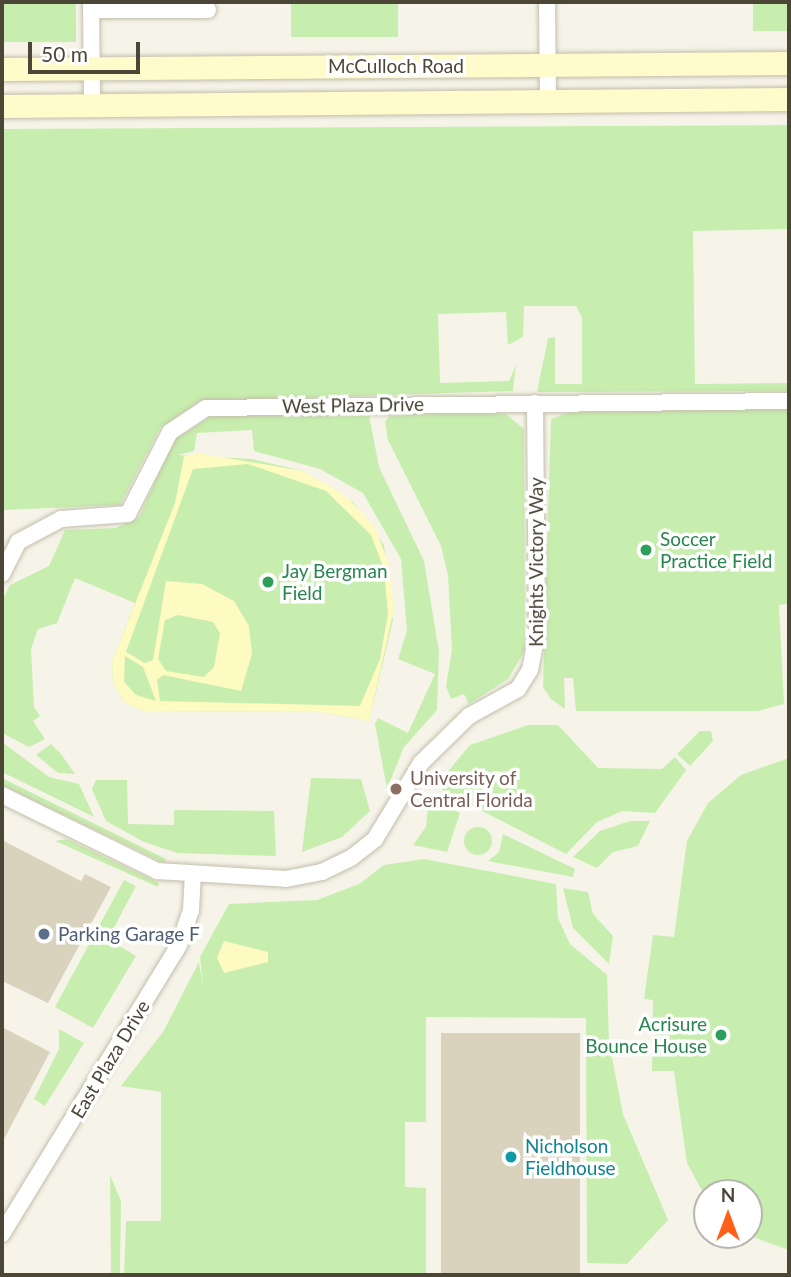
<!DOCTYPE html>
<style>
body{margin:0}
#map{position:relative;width:791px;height:1277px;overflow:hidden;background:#f6f4e9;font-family:Lato,sans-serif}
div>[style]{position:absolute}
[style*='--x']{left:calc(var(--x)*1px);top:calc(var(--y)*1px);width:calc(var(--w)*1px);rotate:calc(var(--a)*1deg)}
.green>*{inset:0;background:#c7eeae;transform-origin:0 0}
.round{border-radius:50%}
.sand>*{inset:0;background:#fdfac2}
.building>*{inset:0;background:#d9d3bd;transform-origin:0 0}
.roads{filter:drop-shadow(0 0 2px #c3beab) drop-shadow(0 0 2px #c3beab)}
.minor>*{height:16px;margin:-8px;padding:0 8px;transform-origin:8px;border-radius:8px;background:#fff}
.secondary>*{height:23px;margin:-11.5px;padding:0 11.5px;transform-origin:11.5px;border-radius:11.5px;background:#fffbca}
.dots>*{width:19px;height:19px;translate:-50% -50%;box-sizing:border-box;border:4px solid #fff;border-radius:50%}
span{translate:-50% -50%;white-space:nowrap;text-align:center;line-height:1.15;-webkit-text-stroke:7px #fff;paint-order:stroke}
.street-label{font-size:19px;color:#4b4636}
.leisure-label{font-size:19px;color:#27864d}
.left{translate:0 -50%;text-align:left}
.right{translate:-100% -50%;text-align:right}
.education-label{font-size:19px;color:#785e54}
.service-label{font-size:19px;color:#4e5e75}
.culture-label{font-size:19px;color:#0d838f}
.frame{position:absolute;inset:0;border:4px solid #4b4636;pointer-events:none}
.north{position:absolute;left:693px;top:1179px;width:70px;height:70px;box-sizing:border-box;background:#fff;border:2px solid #b7b5af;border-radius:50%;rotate:0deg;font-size:19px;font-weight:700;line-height:28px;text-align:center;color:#4b4636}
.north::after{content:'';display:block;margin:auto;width:24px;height:32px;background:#ff5f17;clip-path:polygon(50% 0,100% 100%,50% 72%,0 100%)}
.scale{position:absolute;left:28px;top:42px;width:112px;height:32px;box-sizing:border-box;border:4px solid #4b4636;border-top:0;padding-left:9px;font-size:21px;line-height:24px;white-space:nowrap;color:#4b4636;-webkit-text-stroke:5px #fff;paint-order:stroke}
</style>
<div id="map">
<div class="green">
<div style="left:2px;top:2px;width:74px;height:40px"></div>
<div style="left:291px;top:2px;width:107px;height:35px"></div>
<div style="left:753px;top:2px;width:36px;height:29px"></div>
<div style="clip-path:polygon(789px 125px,789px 229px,693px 231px,695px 384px,789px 383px,789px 391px,537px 392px,548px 338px,555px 337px,555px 384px,582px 384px,582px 318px,576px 306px,524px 306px,523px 337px,508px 345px,506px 312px,438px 314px,440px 383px,509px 381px,516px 365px,513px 391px,200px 401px,160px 428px,120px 505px,2px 510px,2px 129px)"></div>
<div style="clip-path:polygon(789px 409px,789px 604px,779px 605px,784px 704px,758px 711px,576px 711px,573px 678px,564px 678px,565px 709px,551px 699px,543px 687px,551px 419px,570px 412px)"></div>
<div style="clip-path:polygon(391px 414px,506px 414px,524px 429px,525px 650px,508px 679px,469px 704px,464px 694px,451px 699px,446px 686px,452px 650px,448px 575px,441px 546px,388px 440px,385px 422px)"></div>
<div style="clip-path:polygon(213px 415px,369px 415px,379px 467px,424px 561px,439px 652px,437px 710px,404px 747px,387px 789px,375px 724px,378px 718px,408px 733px,435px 674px,398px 659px,407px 631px,401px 559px,363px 493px,320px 469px,254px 451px,252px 430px,197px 433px,194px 451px,178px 455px,252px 459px,303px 471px,353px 502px,384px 545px,393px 620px,369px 721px,315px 711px,146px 712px,126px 703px,113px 684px,112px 662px,135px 603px,75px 578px,57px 623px,38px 629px,31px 649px,34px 707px,40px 716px,33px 721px,45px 739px,29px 747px,2px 733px,2px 601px,10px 585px,49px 566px,65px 530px,116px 528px,139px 517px,174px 440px)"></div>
<div style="clip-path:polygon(528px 725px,558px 725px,598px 768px,662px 769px,675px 757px,686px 770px,655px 813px,622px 811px,597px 822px,566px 854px,443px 791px,439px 782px,470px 745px)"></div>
<div style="clip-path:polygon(700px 731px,711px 731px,713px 741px,690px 766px,677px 754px)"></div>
<div style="clip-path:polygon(2px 742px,49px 777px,79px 784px,94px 817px,2px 772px)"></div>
<div style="clip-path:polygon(51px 744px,61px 754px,75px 774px,58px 773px,36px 755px)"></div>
<div style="clip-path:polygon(789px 758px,789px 1249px,786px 1249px,747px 1235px,749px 1193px,707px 1193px,707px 1200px,687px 1163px,674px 1071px,652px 1071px,653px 1000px,644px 999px,653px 935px,674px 937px,687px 841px,708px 803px,741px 775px)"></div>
<div style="clip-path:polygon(2px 778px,166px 859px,164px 863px,2px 785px)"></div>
<div style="clip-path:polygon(311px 778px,361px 779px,370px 811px,342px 837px,302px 852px)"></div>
<div style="clip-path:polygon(96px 780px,127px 780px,128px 824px,174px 825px,174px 810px,274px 811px,276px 856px,177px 853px,144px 842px,106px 821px,92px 789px)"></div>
<div style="clip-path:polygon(429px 797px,460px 813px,447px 852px,413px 845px,426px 827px)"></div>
<div style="clip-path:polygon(630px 821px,650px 821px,638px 846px,613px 852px,597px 868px,573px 857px,600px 831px)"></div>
<div class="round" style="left:464px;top:827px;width:28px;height:28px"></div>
<div style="clip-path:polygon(503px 834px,575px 869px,573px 877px,488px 861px,499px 852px)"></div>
<div style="clip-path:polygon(67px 839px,159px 883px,158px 887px,55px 841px)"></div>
<div style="clip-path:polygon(424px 859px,556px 884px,558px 918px,570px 944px,607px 975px,609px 1042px,623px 1114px,668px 1220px,627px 1264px,587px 1263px,586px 1018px,426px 1017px,426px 1122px,405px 1122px,405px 1187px,426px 1188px,426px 1275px,124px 1275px,126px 1221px,161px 1221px,161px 1092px,121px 1086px,163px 1032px,199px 962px,203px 986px,200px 957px,229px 904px,317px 900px,359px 884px,384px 865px)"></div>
<div style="clip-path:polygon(124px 880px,136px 886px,108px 939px,136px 956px,93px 1028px,55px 1007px)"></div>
<div style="clip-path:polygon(563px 888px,588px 892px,593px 914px,613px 936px,609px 964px,573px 928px)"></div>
<div style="clip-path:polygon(59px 1029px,84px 1043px,45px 1106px,34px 1099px,59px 1049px)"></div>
<div style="clip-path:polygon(110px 1175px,121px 1201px,120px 1275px,111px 1275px)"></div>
</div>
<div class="sand">
<div style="clip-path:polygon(evenodd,198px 453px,303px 471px,346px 496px,375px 527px,390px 568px,394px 609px,369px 721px,315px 711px,146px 712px,126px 703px,113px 684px,112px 662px,175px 503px,184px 456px,198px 453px,248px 464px,326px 491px,371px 535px,384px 569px,388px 614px,380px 659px,360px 706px,160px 701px,157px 680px,163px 675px,241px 691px,252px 654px,249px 626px,234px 601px,202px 584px,166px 581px,153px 660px,145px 663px,126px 652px,193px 469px,248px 464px,198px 453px,178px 615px,213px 622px,220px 633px,214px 667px,204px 677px,166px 671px,158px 659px,165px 620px,178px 615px,198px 453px,125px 656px,143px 667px,156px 701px,136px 695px,124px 682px,125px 656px)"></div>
<div style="clip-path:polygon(224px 941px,268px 952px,268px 962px,224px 973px,217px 958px)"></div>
</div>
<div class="building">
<div style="clip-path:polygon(2px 840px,81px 881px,85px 874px,111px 887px,48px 1003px,2px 981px)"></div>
<div style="clip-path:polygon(2px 1027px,50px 1052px,2px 1143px)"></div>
<div style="left:580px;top:1033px;width:242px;height:139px;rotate:90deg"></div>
</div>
<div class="roads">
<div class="minor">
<div style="--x:91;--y:2;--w:103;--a:89.4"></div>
<div style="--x:547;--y:2;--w:99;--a:89.4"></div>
<div style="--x:92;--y:10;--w:116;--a:0"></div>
<div style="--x:2;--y:574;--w:36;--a:-63"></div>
<div style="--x:18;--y:542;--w:49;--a:-28.1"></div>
<div style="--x:61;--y:519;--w:67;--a:-4.3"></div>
<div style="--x:128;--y:514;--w:92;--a:-62.9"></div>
<div style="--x:170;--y:432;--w:43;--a:-33.7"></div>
<div style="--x:206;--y:408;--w:583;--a:-0.69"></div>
<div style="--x:2;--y:795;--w:173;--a:26.1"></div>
<div style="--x:157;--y:871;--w:129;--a:3.5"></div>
<div style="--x:286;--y:879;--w:37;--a:-11"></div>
<div style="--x:322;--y:872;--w:32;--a:-26"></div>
<div style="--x:351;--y:858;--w:31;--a:-38"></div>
<div style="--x:375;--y:839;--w:89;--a:-58.8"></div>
<div style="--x:421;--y:763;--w:67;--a:-44.4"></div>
<div style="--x:469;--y:716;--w:56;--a:-28.9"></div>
<div style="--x:518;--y:689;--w:22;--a:-58"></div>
<div style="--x:530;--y:670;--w:38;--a:-79"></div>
<div style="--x:537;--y:633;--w:230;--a:-90.5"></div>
<div style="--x:2;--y:1234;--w:339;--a:-58.5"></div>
<div style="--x:179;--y:945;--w:36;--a:-71"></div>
<div style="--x:191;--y:911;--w:36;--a:-87"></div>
</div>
<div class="secondary">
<div style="--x:2;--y:69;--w:787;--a:-0.44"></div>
<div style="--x:2;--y:106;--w:787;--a:-0.51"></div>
</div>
</div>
<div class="dots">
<div style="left:646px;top:550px;background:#2e9e5b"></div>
<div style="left:268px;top:582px;background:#2e9e5b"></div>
<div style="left:396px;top:789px;background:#8d6e63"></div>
<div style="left:44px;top:934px;background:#5c6f8a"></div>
<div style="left:721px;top:1035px;background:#2e9e5b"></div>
<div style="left:511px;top:1157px;background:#0f9aa8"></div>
</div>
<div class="street-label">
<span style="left:396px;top:66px">McCulloch Road</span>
<span style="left:353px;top:405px;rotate:-1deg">West Plaza Drive</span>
<span style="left:536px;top:562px;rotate:-90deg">Knights Victory Way</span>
<span style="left:110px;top:1059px;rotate:-59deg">East Plaza Drive</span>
</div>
<div class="leisure-label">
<span class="left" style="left:660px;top:550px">Soccer<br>Practice Field</span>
<span class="left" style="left:282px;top:582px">Jay Bergman<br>Field</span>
<span class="right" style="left:707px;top:1035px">Acrisure<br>Bounce House</span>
</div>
<div class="education-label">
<span class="left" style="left:410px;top:789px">University of<br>Central Florida</span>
</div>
<div class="service-label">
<span class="left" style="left:58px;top:934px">Parking Garage F</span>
</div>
<div class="culture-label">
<span class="left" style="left:525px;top:1157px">Nicholson<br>Fieldhouse</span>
</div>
<div class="frame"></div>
<div class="north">N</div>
<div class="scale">50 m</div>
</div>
